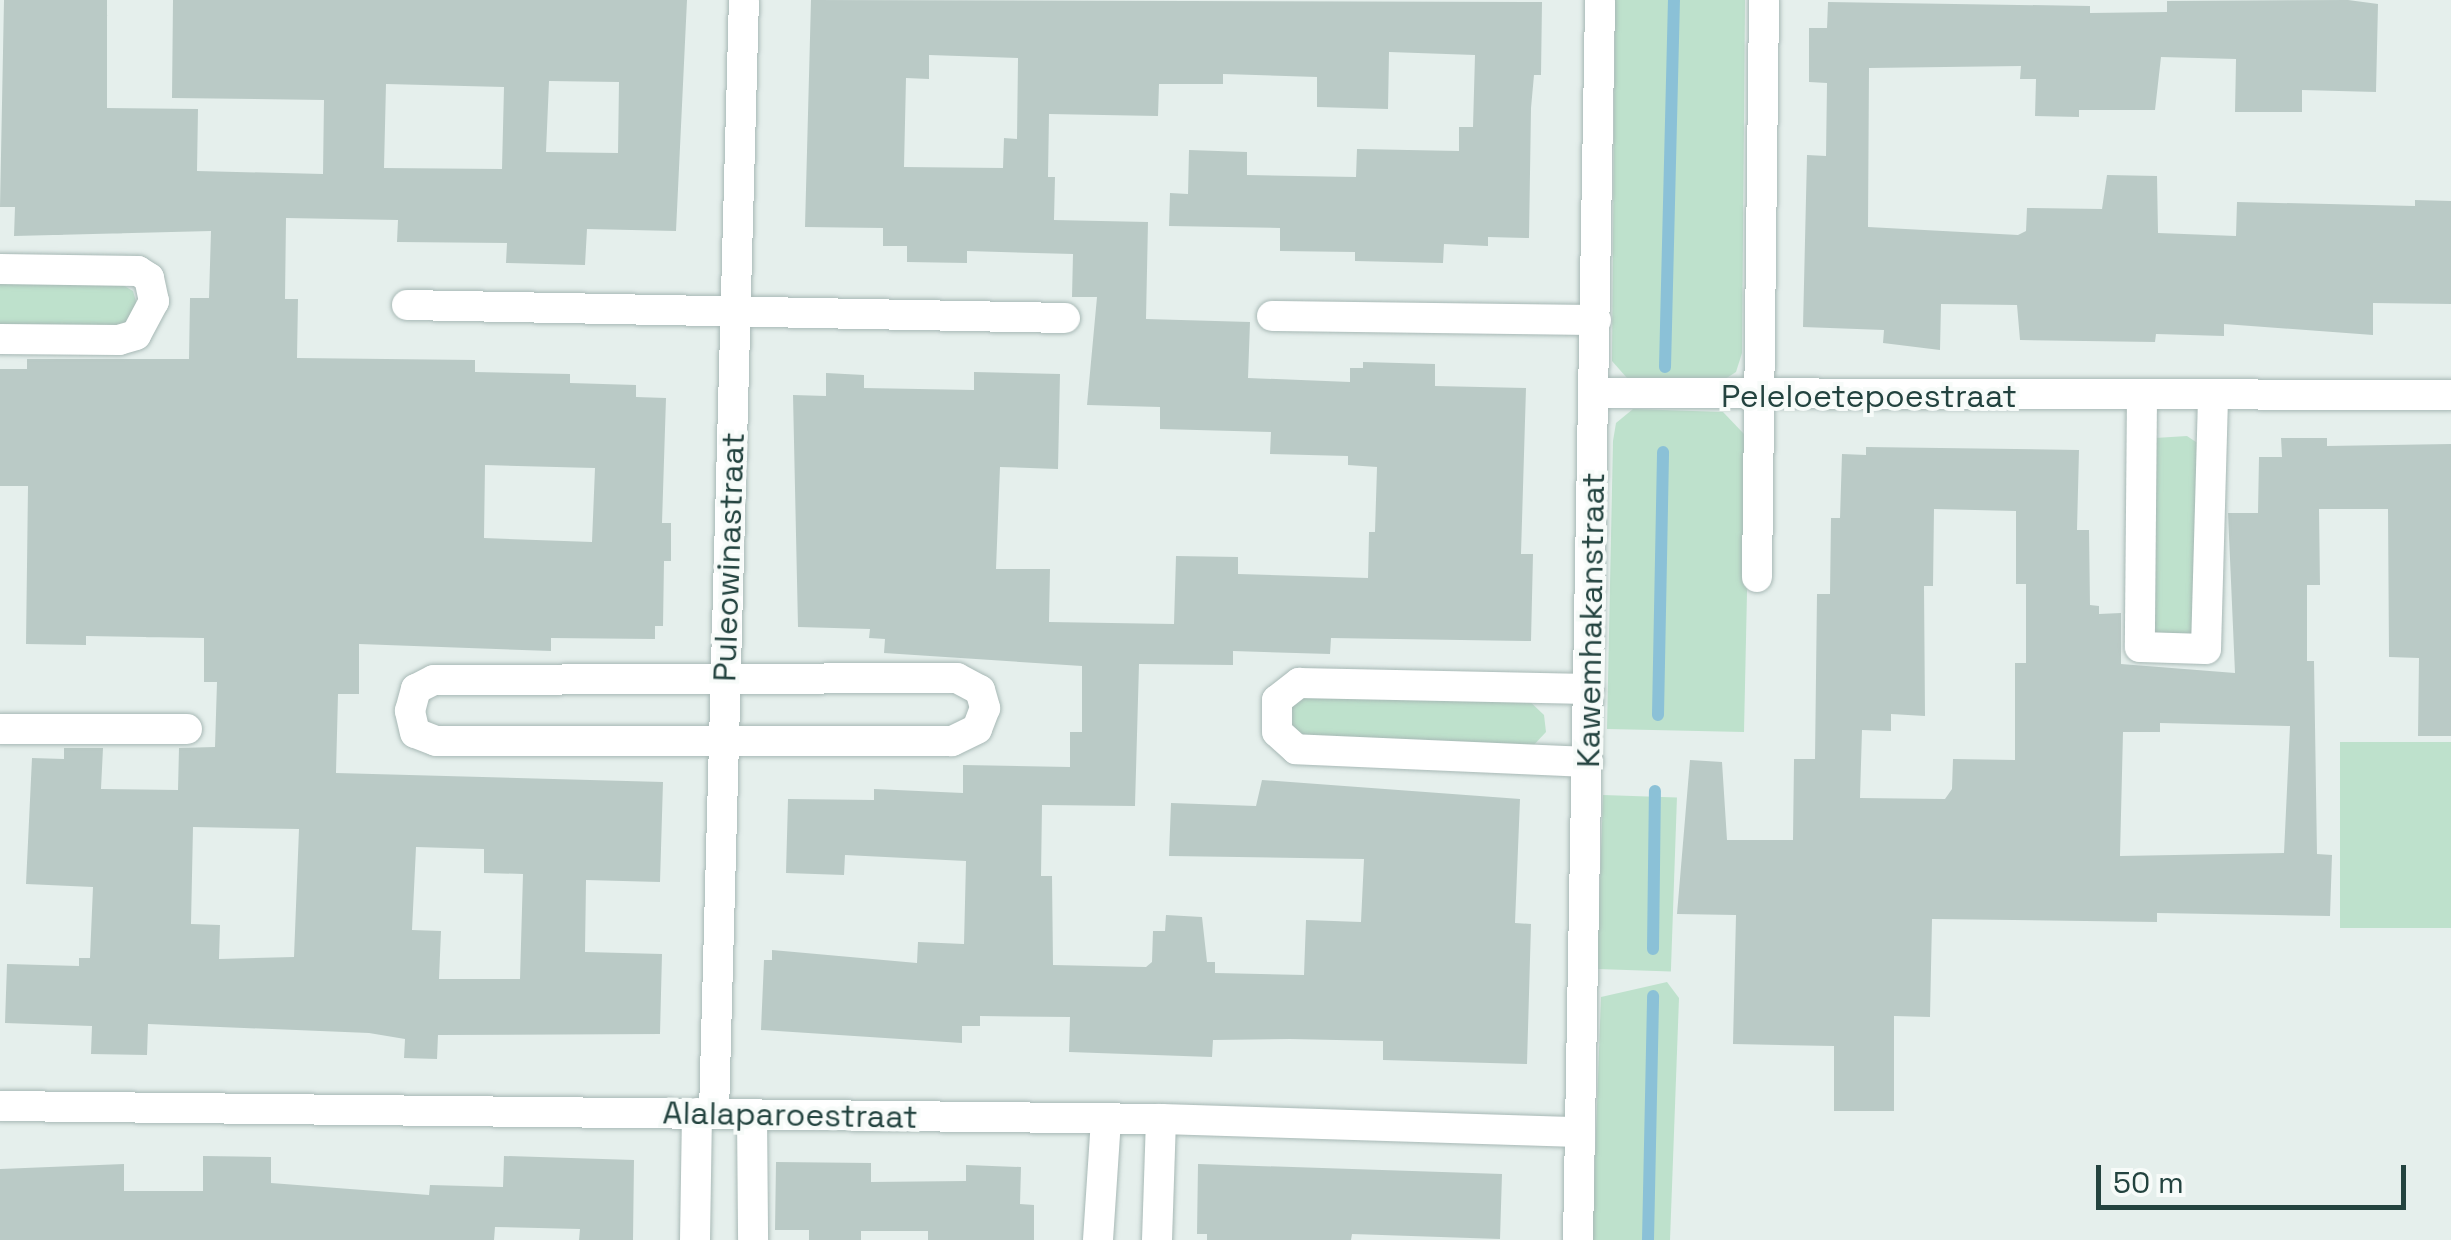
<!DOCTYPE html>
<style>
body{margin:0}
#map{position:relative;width:2451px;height:1240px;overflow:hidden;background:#e5efec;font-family:"Space Grotesk",sans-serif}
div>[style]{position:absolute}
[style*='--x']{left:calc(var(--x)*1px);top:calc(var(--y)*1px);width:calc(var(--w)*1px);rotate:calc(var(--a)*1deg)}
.green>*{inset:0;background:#bee1cc;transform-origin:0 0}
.stream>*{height:12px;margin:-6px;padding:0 6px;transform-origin:6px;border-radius:6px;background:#8bc1d7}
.building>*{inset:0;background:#bacac6}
.roads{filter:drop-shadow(0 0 2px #a7b8b5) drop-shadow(0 0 2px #a7b8b5)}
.street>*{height:30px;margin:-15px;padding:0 15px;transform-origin:15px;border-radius:15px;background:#fff}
span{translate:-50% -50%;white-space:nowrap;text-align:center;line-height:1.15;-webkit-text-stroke:8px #f7fbf9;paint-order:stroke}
.street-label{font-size:32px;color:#23433f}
.scale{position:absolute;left:2096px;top:1165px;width:310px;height:45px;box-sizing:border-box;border:5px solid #23433f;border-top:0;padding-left:12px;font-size:30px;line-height:35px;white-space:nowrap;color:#23433f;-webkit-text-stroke:8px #f7fbf9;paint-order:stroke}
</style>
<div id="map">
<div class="green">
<div style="clip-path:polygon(1615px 0,1745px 0,1742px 353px,1736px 372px,1722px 381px,1627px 378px,1612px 361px)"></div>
<div style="clip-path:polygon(0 279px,121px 284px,133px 291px,137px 305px,130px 325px,0 329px)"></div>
<div style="clip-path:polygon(1633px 409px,1723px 412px,1745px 435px,1750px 453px,1744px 732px,1607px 729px,1613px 441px,1616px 423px)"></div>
<div style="clip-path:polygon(2187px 436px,2199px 444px,2194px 627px,2189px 638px,2154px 639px,2155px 438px)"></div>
<div style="clip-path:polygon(1287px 694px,1524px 696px,1544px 715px,1546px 732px,1531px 748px,1296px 738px,1283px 702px)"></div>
<div style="left:2451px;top:742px;width:186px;height:111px;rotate:90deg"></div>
<div style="left:1603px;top:795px;width:74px;height:174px;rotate:2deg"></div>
<div style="clip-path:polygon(1667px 982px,1679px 998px,1670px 1240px,1592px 1240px,1601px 997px)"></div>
</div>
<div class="stream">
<div style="--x:1665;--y:367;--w:367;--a:-88.6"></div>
<div style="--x:1658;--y:715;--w:263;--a:-88.9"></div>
<div style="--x:1653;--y:949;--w:158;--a:-89.3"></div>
<div style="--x:1648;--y:1240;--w:244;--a:-88.8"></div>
</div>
<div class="building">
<div style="clip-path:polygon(evenodd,4px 0,107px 0,107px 108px,198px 109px,197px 171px,323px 174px,324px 100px,172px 98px,173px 0,687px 0,676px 231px,587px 229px,585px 265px,506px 263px,507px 243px,397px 242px,398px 220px,286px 218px,285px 299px,298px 299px,297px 358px,475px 360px,475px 372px,570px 374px,570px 383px,636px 385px,636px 397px,666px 398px,662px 523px,671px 523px,671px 561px,664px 561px,663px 626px,655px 626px,655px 639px,551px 638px,551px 651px,359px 644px,359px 694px,338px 694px,336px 773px,663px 782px,660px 882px,586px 880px,585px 952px,662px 954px,660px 1034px,438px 1035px,437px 1059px,404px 1058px,405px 1039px,369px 1033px,148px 1024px,147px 1055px,91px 1054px,92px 1026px,5px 1023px,7px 964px,79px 966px,79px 958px,90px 958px,93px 887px,26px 884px,32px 758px,64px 759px,64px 748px,103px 748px,101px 789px,178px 790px,179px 748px,215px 747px,217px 682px,204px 682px,204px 638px,86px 636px,86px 645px,26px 644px,28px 486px,0 486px,0 369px,27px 369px,27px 359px,189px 359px,190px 298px,209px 298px,211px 231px,14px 236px,15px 207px,0 207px,4px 0,549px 81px,619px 82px,618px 153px,546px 152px,549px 81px,4px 0,386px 84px,504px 87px,502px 169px,384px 168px,386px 84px,4px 0,485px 465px,595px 468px,592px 542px,484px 538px,485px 465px,4px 0,193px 827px,299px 829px,294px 957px,219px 959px,220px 925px,191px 924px,193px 827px,4px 0,416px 847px,484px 849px,484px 873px,523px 874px,520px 979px,439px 979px,441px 931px,412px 930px,416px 847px)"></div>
<div style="clip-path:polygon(evenodd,811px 0,1542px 2px,1541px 75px,1534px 75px,1531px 108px,1529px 238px,1488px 237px,1488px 246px,1444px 244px,1443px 263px,1355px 261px,1355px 252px,1280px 251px,1280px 228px,1169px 226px,1170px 193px,1188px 194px,1189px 150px,1247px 152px,1247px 175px,1356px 177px,1357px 149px,1459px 151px,1459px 127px,1473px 127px,1475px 55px,1389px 52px,1388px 109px,1317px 107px,1317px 77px,1223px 74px,1223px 84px,1159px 84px,1158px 116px,1049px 114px,1048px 177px,1055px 177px,1054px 220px,1148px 222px,1146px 319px,1250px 322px,1248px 378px,1350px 382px,1350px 368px,1363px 368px,1363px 362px,1435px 364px,1435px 386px,1526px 388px,1521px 554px,1533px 554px,1531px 641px,1331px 638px,1330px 654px,1233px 651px,1233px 665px,1139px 664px,1135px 806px,1042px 805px,1041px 876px,1052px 876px,1053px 965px,1146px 967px,1152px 962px,1153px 931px,1165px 931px,1166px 915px,1202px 917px,1207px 962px,1215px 962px,1215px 973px,1304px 975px,1306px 920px,1361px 922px,1364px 859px,1169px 856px,1171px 803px,1256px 806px,1262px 780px,1520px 799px,1515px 923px,1531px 924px,1527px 1064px,1383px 1060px,1383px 1041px,1290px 1039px,1213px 1040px,1212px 1057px,1069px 1052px,1070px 1017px,980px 1016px,980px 1026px,962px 1026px,962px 1043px,761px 1030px,764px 960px,772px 960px,772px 950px,917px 963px,918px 942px,964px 944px,966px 861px,845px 855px,844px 875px,786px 873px,788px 799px,874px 800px,874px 789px,963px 793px,963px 765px,1070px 767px,1070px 732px,1082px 732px,1082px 666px,884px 653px,885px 639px,869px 638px,870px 629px,798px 627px,793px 395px,826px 396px,826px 373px,864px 375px,864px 388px,974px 390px,974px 372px,1060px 374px,1058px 469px,1000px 467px,996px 569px,1050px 569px,1049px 622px,1174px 624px,1176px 556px,1238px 557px,1238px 574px,1368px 578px,1369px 532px,1375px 532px,1377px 467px,1348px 465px,1348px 456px,1270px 454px,1271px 432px,1160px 429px,1160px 407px,1087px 405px,1097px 297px,1072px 297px,1073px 254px,967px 251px,967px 263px,907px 262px,907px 246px,883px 246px,883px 228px,805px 227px,811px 0,929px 55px,1018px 58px,1017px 139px,1004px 138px,1003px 168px,904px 167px,906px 78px,929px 79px,929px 55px)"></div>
<div style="clip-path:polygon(2348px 0,2378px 4px,2376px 92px,2302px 90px,2302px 112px,2235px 112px,2236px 59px,2161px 57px,2155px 110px,2079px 110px,2079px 117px,2035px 116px,2036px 79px,2020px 79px,2021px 66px,1869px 68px,1868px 227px,2018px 235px,2026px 231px,2027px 208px,2102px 209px,2107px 175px,2157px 176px,2158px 233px,2236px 236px,2237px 202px,2415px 206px,2415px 200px,2451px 201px,2451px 304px,2373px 303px,2373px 335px,2224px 324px,2224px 336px,2156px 334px,2155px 342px,2020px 340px,2017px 305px,1941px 304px,1940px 350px,1883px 343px,1884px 330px,1803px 327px,1807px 155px,1826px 156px,1827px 83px,1809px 82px,1809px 28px,1827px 28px,1828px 2px,2090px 6px,2090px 13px,2167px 12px,2167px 1px)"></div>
<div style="clip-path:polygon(evenodd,2281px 438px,2327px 438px,2327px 446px,2451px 444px,2451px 736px,2418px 736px,2419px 658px,2389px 657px,2388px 509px,2319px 509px,2320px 585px,2307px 585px,2307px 661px,2314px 661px,2317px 854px,2332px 855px,2330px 916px,2157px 913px,2157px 922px,1932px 919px,1930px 1017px,1894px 1016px,1894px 1111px,1834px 1111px,1834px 1046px,1733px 1044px,1736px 915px,1677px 914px,1690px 760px,1722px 762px,1727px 840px,1793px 840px,1794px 759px,1815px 759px,1817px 594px,1830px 594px,1831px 518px,1840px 518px,1842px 454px,1866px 455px,1866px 447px,2079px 450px,2077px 530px,2089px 530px,2090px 605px,2099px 606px,2099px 614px,2121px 613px,2121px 664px,2235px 673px,2228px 513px,2258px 513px,2259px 457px,2282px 457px,2281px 438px,1934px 509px,2016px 511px,2016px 584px,2026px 584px,2026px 663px,2015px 663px,2015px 760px,1953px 759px,1952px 789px,1945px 799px,1860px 798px,1862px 730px,1891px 731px,1891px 714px,1925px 716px,1924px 586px,1933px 586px,1934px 509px,2281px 438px,2160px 723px,2290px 726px,2284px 853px,2120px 856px,2123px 732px,2160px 732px,2160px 723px)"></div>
<div style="clip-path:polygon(203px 1156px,271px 1157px,271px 1183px,429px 1195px,430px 1185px,503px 1187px,504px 1156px,634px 1160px,633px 1240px,579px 1240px,580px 1229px,495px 1227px,494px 1240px,0 1240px,0 1169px,124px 1164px,124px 1191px,203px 1191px)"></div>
<div style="clip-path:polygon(776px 1162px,871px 1163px,871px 1182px,966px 1181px,966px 1165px,1021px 1167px,1020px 1204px,1034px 1205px,1034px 1240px,928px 1240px,928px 1231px,861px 1231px,861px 1240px,809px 1240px,809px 1230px,775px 1230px)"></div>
<div style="clip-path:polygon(1198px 1164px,1502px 1174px,1500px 1239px,1352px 1234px,1351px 1240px,1207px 1240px,1207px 1234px,1197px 1234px)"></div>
</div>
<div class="roads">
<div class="street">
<div style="--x:0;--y:269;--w:138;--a:0.8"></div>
<div style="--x:138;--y:271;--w:13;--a:32"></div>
<div style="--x:149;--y:278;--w:24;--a:78"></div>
<div style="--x:154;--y:301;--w:38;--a:118"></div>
<div style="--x:136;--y:335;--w:18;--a:164"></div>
<div style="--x:119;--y:340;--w:119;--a:-179.5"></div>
<div style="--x:407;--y:305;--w:658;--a:1.13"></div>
<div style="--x:1272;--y:316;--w:324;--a:0.7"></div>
<div style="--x:1596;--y:393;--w:855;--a:0.13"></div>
<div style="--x:2142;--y:396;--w:251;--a:90.5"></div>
<div style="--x:2140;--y:647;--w:66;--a:1.7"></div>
<div style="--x:2206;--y:649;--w:254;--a:-88.4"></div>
<div style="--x:1757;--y:577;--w:577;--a:-89.3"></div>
<div style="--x:957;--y:678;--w:26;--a:28"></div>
<div style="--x:980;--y:690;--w:19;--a:74"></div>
<div style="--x:985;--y:708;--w:22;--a:111"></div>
<div style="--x:977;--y:729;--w:28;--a:154"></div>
<div style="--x:952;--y:741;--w:516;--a:180"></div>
<div style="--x:436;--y:741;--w:22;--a:-159"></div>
<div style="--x:415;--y:733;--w:23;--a:-103"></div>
<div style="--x:410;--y:711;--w:23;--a:-75"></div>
<div style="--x:416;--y:689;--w:20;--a:-27"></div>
<div style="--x:434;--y:680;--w:523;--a:-0.22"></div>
<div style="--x:0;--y:729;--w:187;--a:0"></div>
<div style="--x:1588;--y:762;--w:292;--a:-177.5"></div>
<div style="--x:1296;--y:749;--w:25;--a:-138"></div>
<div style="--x:1277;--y:732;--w:32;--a:-90"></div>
<div style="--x:1277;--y:700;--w:28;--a:-38"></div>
<div style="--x:1299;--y:683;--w:290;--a:1.2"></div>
<div style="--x:0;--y:1106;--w:1161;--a:0.64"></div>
<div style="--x:1161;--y:1119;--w:419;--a:1.8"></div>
<div style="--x:714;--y:1113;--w:1113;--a:-88.46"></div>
<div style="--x:752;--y:1115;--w:125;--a:89.5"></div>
<div style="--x:695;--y:1240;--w:127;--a:-89.1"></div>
<div style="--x:1098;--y:1240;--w:121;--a:-86.2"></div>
<div style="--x:1157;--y:1240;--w:121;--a:-88.1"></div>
<div style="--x:1578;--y:1240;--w:1240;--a:-88.98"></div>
</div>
</div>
<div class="street-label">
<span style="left:1869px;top:396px">Peleloetepoestraat</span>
<span style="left:729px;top:557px;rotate:-88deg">Puleowinastraat</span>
<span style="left:1591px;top:620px;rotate:-89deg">Kawemhakanstraat</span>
<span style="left:790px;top:1115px;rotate:1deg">Alalaparoestraat</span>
</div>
<div class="scale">50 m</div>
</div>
